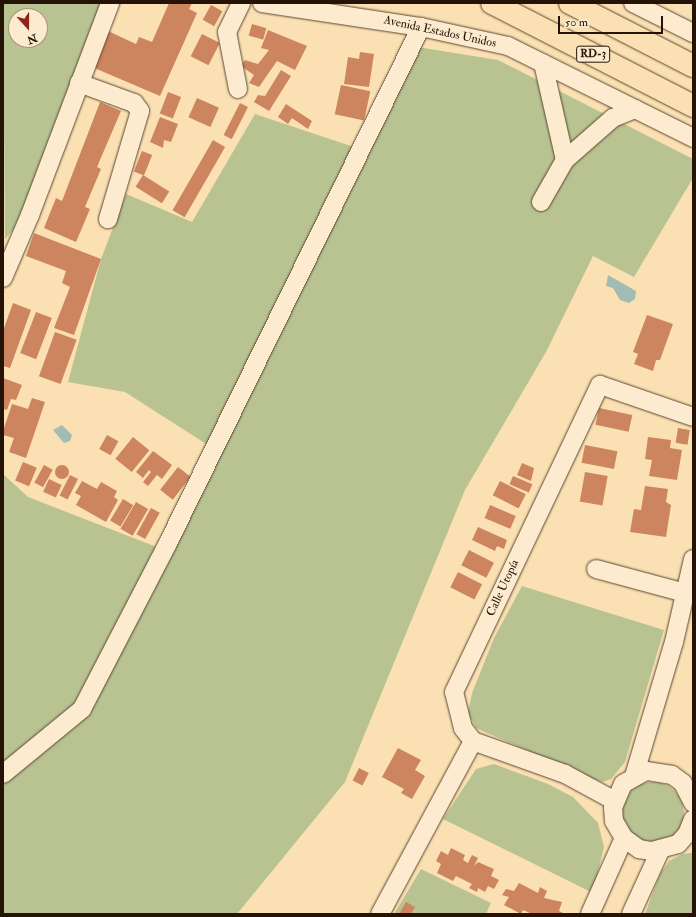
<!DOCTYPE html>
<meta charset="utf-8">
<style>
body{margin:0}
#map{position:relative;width:696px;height:917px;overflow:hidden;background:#fbe0b3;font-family:"IM FELL Double Pica",serif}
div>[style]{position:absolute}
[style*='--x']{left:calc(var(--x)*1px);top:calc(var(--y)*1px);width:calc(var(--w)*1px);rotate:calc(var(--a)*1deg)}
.green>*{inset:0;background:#b8c391}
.round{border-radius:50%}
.water>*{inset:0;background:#a0bcb3}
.building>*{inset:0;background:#cc855e;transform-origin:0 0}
.roads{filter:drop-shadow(0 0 1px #5a4631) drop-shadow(0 0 1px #5a4631)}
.minor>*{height:18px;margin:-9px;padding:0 9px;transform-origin:9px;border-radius:9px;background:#fcebce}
.highway>*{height:22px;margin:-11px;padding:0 11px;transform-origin:11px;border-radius:11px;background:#fbe0b3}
span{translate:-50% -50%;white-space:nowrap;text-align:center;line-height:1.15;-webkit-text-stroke:4px #fcebce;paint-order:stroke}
.shield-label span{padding:1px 3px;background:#fcebce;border:1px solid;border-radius:3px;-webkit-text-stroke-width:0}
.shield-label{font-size:11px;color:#241306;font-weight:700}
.street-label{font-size:12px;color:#241306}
.frame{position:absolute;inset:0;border:4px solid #241306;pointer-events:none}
.north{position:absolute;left:8px;top:8px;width:40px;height:40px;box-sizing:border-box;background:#fcebce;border:1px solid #a6957e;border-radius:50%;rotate:159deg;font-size:11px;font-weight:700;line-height:16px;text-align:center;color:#241306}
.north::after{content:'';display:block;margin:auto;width:14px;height:18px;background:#8f2418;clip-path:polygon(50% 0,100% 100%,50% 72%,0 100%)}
.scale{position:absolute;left:558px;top:16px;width:105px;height:18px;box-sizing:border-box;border:2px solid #241306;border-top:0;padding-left:5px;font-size:12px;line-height:14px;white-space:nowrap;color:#241306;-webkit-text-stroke:3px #fcebce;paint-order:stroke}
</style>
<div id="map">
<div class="green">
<div style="clip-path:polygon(evenodd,3px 3px,101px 3px,19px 224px,5px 239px,3px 3px,16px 16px,40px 16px,40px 40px,16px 40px,16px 16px)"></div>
<div style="clip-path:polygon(405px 45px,498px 60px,693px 159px,693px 178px,634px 277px,593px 256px,546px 352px,465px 490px,345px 782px,237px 914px,3px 914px,3px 474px,28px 497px,172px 553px,214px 449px,125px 392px,68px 382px,101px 259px,126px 194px,192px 222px,255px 114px,354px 147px)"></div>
<div style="clip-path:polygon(522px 586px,664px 630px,625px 762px,611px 779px,603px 782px,590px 778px,476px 728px,468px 713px,472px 693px,494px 638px)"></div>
<div style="clip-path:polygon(494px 764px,548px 784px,573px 797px,598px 823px,604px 847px,593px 893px,443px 819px,476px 769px)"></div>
<div class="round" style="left:622px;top:782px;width:62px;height:62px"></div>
<div style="clip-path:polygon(693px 853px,693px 914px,645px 914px,660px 874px,669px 861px,682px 854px)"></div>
<div style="clip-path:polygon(421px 869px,491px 903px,486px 914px,394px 914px)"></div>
</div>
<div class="water">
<div style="clip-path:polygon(608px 275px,636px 291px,635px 299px,629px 303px,620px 300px,613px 288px,606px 286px)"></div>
<div style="clip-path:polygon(62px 425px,72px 435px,70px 441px,64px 443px,53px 430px)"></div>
</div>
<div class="building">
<div style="clip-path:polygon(169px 3px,192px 3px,189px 9px,197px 13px,160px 96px,92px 67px,108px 31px,136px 44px,139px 37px,152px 42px)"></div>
<div style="left:211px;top:5px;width:13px;height:17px;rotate:29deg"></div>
<div style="left:252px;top:24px;width:15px;height:12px;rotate:16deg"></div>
<div style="clip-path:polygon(268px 30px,307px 46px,295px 70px,277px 61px,259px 87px,249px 83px,254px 75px,241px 66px,245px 60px,258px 64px,269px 50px,261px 48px)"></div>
<div style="left:202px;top:34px;width:20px;height:25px;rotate:27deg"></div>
<div style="clip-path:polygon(360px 52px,374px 54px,369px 87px,344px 84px,348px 57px,359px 59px)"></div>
<div style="clip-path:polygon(281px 70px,291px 76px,269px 111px,254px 102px,258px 95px,265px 96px)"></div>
<div style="left:341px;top:85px;width:30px;height:30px;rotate:12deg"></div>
<div style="left:168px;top:92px;width:14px;height:23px;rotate:21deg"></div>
<div style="left:197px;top:98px;width:24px;height:21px;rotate:24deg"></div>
<div style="clip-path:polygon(100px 102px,121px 111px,97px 167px,101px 169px,85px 207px,90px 209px,76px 242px,44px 228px,56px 198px,62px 201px)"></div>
<div style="left:240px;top:103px;width:9px;height:36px;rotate:27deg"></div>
<div style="clip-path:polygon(286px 104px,312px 121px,308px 129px,292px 118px,288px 124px,278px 117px)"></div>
<div style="clip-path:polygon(160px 117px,178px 124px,171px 142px,164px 140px,163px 148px,150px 142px)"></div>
<div style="left:213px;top:140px;width:14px;height:81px;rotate:30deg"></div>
<div style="left:142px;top:151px;width:11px;height:22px;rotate:22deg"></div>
<div style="left:143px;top:175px;width:31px;height:14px;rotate:32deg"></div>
<div style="clip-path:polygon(34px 233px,101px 259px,74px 335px,54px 328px,70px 287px,62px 283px,66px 271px,26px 256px)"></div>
<div style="clip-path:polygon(13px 303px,31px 310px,10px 368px,3px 366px,3px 331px)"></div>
<div style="left:36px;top:312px;width:17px;height:44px;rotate:21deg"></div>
<div style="clip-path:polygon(647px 315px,673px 324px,660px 360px,656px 360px,653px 371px,634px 364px,638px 354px,633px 352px)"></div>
<div style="left:55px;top:332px;width:23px;height:47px;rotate:20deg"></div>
<div style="clip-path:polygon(3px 378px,22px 385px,16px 400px,11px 399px,7px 410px,3px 409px)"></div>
<div style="clip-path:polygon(32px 398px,45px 402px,26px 458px,9px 452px,14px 438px,3px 435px,3px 431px,12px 404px,28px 409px)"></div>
<div style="left:599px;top:408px;width:34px;height:17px;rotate:12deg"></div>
<div style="left:678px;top:428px;width:12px;height:15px;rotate:9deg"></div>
<div style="left:107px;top:435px;width:13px;height:16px;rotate:29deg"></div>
<div style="left:133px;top:437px;width:21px;height:28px;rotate:39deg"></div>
<div style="clip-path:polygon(648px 437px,671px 440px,670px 448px,682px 450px,677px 480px,649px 476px,652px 460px,645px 459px)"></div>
<div style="left:585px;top:445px;width:33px;height:18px;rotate:11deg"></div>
<div style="clip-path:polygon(153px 451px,172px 465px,162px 479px,157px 475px,148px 486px,143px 482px,151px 472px,149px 470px,143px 478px,136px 472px)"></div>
<div style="left:23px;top:462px;width:15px;height:20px;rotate:23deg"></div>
<div style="clip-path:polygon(522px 463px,534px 468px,531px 481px,517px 475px)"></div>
<div style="left:44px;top:465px;width:10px;height:20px;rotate:29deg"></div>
<div class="round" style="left:55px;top:465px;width:14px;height:14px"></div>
<div style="left:178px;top:467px;width:16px;height:29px;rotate:38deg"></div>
<div style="left:585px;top:472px;width:23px;height:30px;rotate:10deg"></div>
<div style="left:70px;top:475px;width:9px;height:23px;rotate:27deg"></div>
<div style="left:513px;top:476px;width:21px;height:9px;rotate:23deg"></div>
<div style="left:49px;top:479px;width:14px;height:14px;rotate:25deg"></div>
<div style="clip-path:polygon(82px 481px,97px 489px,101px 482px,117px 491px,114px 497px,118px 500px,106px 522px,76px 505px,81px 496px,75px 493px)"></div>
<div style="left:500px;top:481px;width:29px;height:16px;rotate:27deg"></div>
<div style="clip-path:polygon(645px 486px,668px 489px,666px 502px,671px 505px,666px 537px,630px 532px,634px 509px,641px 510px)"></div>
<div style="left:123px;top:499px;width:12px;height:25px;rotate:31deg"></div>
<div style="left:136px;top:502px;width:14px;height:31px;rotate:30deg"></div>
<div style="left:490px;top:505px;width:28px;height:14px;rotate:23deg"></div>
<div style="left:151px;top:508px;width:10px;height:30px;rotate:29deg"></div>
<div style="clip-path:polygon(478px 527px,507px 540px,504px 549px,497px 546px,495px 551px,472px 540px)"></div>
<div style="left:469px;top:550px;width:28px;height:17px;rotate:27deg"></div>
<div style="left:458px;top:572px;width:27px;height:17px;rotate:27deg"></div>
<div style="clip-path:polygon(398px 748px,421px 760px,415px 770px,425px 776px,412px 799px,401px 793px,404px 789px,382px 777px)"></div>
<div style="left:359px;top:768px;width:11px;height:14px;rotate:27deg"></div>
<div style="clip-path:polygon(451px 848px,465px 855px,463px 860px,468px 863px,472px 855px,478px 858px,474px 866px,478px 862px,494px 869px,491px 876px,499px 880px,494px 889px,488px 886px,485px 892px,478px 888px,477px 892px,469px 888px,472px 884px,456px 876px,453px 881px,437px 873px,441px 864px,436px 861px,441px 851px,448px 855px)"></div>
<div style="clip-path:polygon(519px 883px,538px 893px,540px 887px,547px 891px,544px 898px,562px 902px,559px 911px,565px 914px,532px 914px,523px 910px,521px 914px,504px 905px,509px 897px,502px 895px,506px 889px,514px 891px)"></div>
<div style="clip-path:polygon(406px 902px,415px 907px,411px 914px,399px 914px)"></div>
</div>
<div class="roads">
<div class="minor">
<div style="--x:262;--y:3;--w:161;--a:8.6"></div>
<div style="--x:421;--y:27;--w:89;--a:12.3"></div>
<div style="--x:508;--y:46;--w:207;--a:26.4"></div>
<div style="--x:633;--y:3;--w:67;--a:26.6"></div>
<div style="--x:79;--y:83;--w:59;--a:20"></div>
<div style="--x:134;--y:103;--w:10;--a:53"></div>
<div style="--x:140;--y:111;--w:113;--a:106.5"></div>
<div style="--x:238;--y:89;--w:58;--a:-100.9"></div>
<div style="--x:227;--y:32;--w:32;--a:-64"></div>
<div style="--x:565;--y:160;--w:64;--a:-41.2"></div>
<div style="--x:613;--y:118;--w:24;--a:-22"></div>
<div style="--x:541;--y:202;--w:48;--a:-60.3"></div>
<div style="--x:565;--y:160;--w:99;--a:-102.8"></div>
<div style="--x:3;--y:278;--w:69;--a:-66.8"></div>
<div style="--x:30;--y:215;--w:227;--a:-69.3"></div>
<div style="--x:596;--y:569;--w:92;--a:15.1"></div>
<div style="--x:3;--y:774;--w:102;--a:-39.4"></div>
<div style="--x:82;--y:709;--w:185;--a:-62.6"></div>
<div style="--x:167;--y:545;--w:577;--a:-63.88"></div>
<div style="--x:634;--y:776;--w:140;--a:-73.4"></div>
<div style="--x:674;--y:642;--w:85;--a:-77.1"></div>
<div style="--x:615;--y:801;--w:57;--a:-151.6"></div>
<div style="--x:565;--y:774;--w:98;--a:-160.3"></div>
<div style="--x:473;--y:741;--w:16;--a:-128"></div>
<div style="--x:463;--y:728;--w:37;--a:-104"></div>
<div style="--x:454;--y:692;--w:340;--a:-64.6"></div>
<div style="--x:600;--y:385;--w:98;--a:19"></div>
<div style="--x:693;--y:803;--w:22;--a:-117"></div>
<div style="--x:683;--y:783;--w:14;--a:-144"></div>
<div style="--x:672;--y:775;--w:26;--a:-171"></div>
<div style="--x:646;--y:771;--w:26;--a:151"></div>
<div style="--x:623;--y:784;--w:25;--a:113"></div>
<div style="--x:613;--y:807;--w:14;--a:86"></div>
<div style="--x:614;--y:821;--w:20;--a:60"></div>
<div style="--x:624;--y:838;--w:19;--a:36"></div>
<div style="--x:639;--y:849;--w:13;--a:9"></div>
<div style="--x:652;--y:851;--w:27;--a:-15"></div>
<div style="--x:678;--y:844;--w:13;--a:-48"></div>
<div style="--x:687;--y:834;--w:16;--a:-68"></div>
<div style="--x:380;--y:914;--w:196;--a:-61.7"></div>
<div style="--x:590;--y:914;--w:83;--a:-65.9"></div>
<div style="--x:631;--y:914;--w:69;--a:-65.3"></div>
</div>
<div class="highway">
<div style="--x:492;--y:3;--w:226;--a:27.1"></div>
<div style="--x:570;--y:3;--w:138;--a:27.1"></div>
</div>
</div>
<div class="shield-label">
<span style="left:593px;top:54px">RD-3</span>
</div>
<div class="street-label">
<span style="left:440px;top:32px;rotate:12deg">Avenida Estados Unidos</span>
<span style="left:503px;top:588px;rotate:-65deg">Calle Utopía</span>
</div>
<div class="frame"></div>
<div class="north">N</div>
<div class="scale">50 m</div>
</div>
